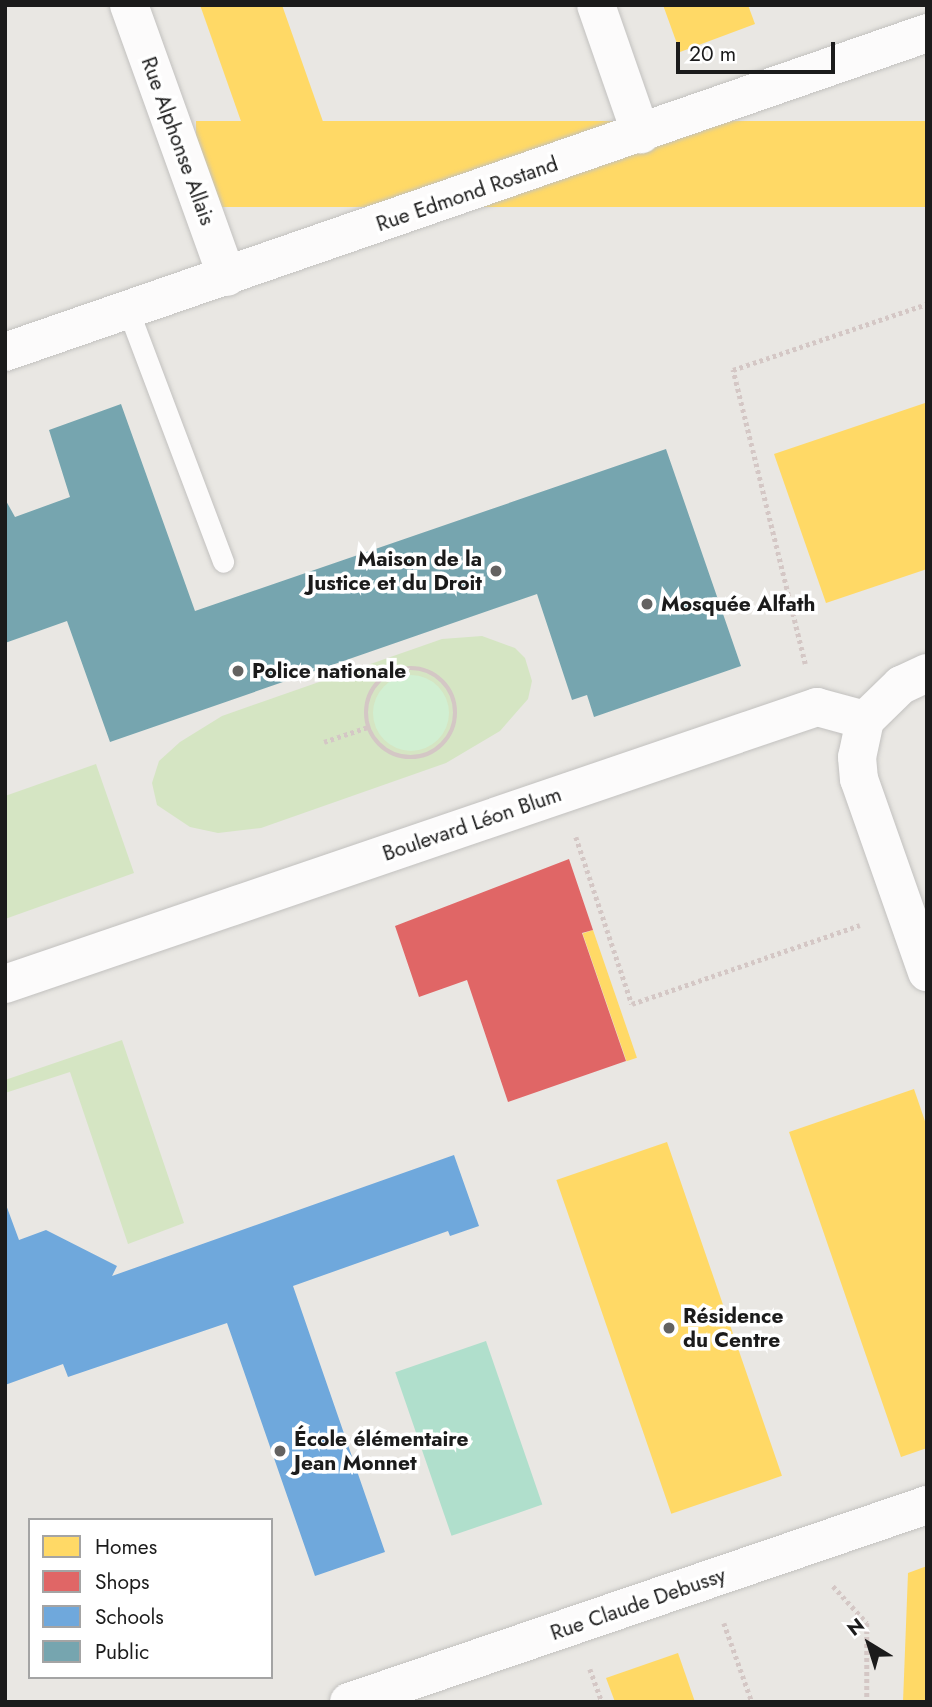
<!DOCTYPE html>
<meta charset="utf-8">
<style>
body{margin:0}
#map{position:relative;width:932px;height:1707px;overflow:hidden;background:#e9e7e3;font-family:Jost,sans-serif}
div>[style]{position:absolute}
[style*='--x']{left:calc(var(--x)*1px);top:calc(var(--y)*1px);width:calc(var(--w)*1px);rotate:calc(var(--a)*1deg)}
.grass>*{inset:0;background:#d5e5c3}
.park>*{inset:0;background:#d1efd2}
.round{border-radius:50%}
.pitch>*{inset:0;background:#b0dfcc;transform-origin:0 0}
.homes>*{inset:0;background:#ffd966;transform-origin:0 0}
.shops>*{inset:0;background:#e06666}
.schools>*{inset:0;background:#6fa8dc}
.public>*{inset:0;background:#76a5af}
.path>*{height:4.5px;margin-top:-2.25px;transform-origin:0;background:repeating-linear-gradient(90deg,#d4c7c5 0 3.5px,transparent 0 7px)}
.path>.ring{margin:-2.25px;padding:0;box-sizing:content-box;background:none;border:4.5px solid #d4c7c5;border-radius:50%}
.roads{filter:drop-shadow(0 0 2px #c2c1bf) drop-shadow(0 0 2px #c2c1bf)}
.lane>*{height:21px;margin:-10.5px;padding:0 10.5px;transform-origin:10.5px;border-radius:10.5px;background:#fcfbfb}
.street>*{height:38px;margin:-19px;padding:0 19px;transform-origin:19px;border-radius:19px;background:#fcfbfb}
.dots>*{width:19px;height:19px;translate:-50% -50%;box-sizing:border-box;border:4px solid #fff;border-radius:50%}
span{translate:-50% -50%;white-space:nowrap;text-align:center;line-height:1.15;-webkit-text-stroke:7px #fff;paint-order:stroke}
.street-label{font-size:21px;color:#1b1b1b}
.poi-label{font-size:21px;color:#1b1b1b;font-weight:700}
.right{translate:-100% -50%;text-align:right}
.left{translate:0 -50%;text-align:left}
.frame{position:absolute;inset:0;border:7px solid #1b1b1b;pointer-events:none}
.legend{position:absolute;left:28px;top:1518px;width:245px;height:161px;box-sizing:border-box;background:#fff;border:2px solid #a4a4a4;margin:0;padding:9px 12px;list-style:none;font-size:21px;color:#1b1b1b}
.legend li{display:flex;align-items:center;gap:14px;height:35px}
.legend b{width:35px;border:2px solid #a4a4a4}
.north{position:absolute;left:834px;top:1609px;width:70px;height:70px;-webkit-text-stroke:5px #fff;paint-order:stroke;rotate:322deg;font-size:19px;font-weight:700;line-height:28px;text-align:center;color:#1b1b1b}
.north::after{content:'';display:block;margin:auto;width:24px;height:32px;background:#1b1b1b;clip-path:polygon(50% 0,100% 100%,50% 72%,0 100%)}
.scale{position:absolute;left:676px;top:42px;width:159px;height:32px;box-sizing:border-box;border:4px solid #1b1b1b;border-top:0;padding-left:9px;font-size:21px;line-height:24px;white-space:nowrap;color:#1b1b1b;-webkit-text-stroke:5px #fff;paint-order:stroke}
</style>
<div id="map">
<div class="grass">
<div style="clip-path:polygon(482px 636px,515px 648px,525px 658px,532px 681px,528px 699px,500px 731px,446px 763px,261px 828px,218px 833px,190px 827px,157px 805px,152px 783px,159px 761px,180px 742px,222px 716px,442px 639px)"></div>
<div style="clip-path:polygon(96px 764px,134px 873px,5px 919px,5px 796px)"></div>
<div style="clip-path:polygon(122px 1040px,184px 1223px,128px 1244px,70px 1072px,5px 1093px,5px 1080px)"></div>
</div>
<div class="park">
<div class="round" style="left:373px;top:675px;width:76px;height:76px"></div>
</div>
<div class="pitch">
<div style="left:486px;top:1341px;width:173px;height:96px;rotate:71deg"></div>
</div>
<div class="homes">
<div style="clip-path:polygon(200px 5px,282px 5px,340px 170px,267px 195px)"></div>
<div style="clip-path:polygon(663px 5px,748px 5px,755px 24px,680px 52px)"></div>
<div style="left:927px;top:121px;width:86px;height:731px;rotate:90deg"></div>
<div style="clip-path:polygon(925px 403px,927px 569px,826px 603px,774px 454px)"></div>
<div style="left:593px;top:930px;width:135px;height:11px;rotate:71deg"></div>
<div style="clip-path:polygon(914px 1089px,927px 1127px,927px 1448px,901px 1457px,789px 1132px)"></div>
<div style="left:667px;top:1142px;width:353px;height:117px;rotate:71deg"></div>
<div style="clip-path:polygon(927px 1566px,927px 1702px,903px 1702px,908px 1573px)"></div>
<div style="clip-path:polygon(678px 1653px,695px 1702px,615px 1702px,606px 1678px)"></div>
</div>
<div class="shops">
<div style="clip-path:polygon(569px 859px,593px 930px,582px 933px,626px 1061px,508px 1102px,467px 980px,419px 997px,395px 926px)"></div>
</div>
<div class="schools">
<div style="clip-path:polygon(454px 1155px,479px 1226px,450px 1236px,448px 1231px,293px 1286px,385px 1552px,315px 1576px,227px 1323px,68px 1377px,63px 1364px,5px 1385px,5px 1202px,19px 1240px,46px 1230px,117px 1266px,112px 1276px)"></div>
</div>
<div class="public">
<div style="clip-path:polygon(121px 404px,195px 611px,666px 449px,741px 666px,594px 717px,587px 695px,572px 700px,537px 594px,110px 742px,67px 621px,5px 643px,5px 499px,15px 517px,70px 497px,49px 430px)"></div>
</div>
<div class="path">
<div style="--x:805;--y:664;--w:303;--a:-103.8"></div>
<div style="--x:733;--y:370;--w:205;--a:-18.8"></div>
<div class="ring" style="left:366px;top:668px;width:85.5px;height:85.5px"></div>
<div style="--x:324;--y:742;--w:46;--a:-18.8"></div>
<div style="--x:576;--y:837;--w:176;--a:71.5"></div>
<div style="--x:632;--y:1004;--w:241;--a:-19.1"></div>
<div style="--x:833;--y:1586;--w:50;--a:47.4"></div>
<div style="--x:867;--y:1623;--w:79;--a:90"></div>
<div style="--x:724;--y:1623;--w:84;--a:70.5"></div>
<div style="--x:590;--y:1669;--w:35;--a:70"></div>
</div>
<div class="roads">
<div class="lane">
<div style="--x:128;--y:310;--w:269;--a:69.3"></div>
</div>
<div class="street">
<div style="--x:129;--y:5;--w:289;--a:70.2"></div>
<div style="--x:596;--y:5;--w:137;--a:70.8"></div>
<div style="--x:5;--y:352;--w:976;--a:-19.08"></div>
<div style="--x:927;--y:673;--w:29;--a:155"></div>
<div style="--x:901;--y:685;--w:50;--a:135.8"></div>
<div style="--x:865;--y:720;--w:38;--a:102"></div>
<div style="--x:857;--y:757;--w:22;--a:85"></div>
<div style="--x:859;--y:779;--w:205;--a:70.6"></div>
<div style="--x:5;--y:984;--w:858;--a:-18.84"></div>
<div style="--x:817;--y:707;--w:50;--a:15.2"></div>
<div style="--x:349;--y:1702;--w:611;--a:-18.82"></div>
</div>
</div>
<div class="dots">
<div style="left:496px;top:571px;background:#636261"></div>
<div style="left:647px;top:604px;background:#636261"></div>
<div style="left:238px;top:671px;background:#636261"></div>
<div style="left:669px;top:1328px;background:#636261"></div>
<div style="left:280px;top:1451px;background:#636261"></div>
</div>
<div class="street-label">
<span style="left:178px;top:141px;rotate:70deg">Rue Alphonse Allais</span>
<span style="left:467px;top:194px;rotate:-19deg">Rue Edmond Rostand</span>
<span style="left:472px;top:824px;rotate:-19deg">Boulevard Léon Blum</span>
<span style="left:638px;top:1604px;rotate:-19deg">Rue Claude Debussy</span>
</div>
<div class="poi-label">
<span class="right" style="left:482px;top:571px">Maison de la<br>Justice et du Droit</span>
<span class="left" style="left:661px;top:604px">Mosquée Alfath</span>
<span class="left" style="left:252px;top:671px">Police nationale</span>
<span class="left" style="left:683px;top:1328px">Résidence<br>du Centre</span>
<span class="left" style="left:294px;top:1451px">École élémentaire<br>Jean Monnet</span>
</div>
<div class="frame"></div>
<ul class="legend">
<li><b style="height:19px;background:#ffd966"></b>Homes</li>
<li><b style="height:19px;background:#e06666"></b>Shops</li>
<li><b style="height:19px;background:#6fa8dc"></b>Schools</li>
<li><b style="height:19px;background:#76a5af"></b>Public</li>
</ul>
<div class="north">N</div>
<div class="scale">20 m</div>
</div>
